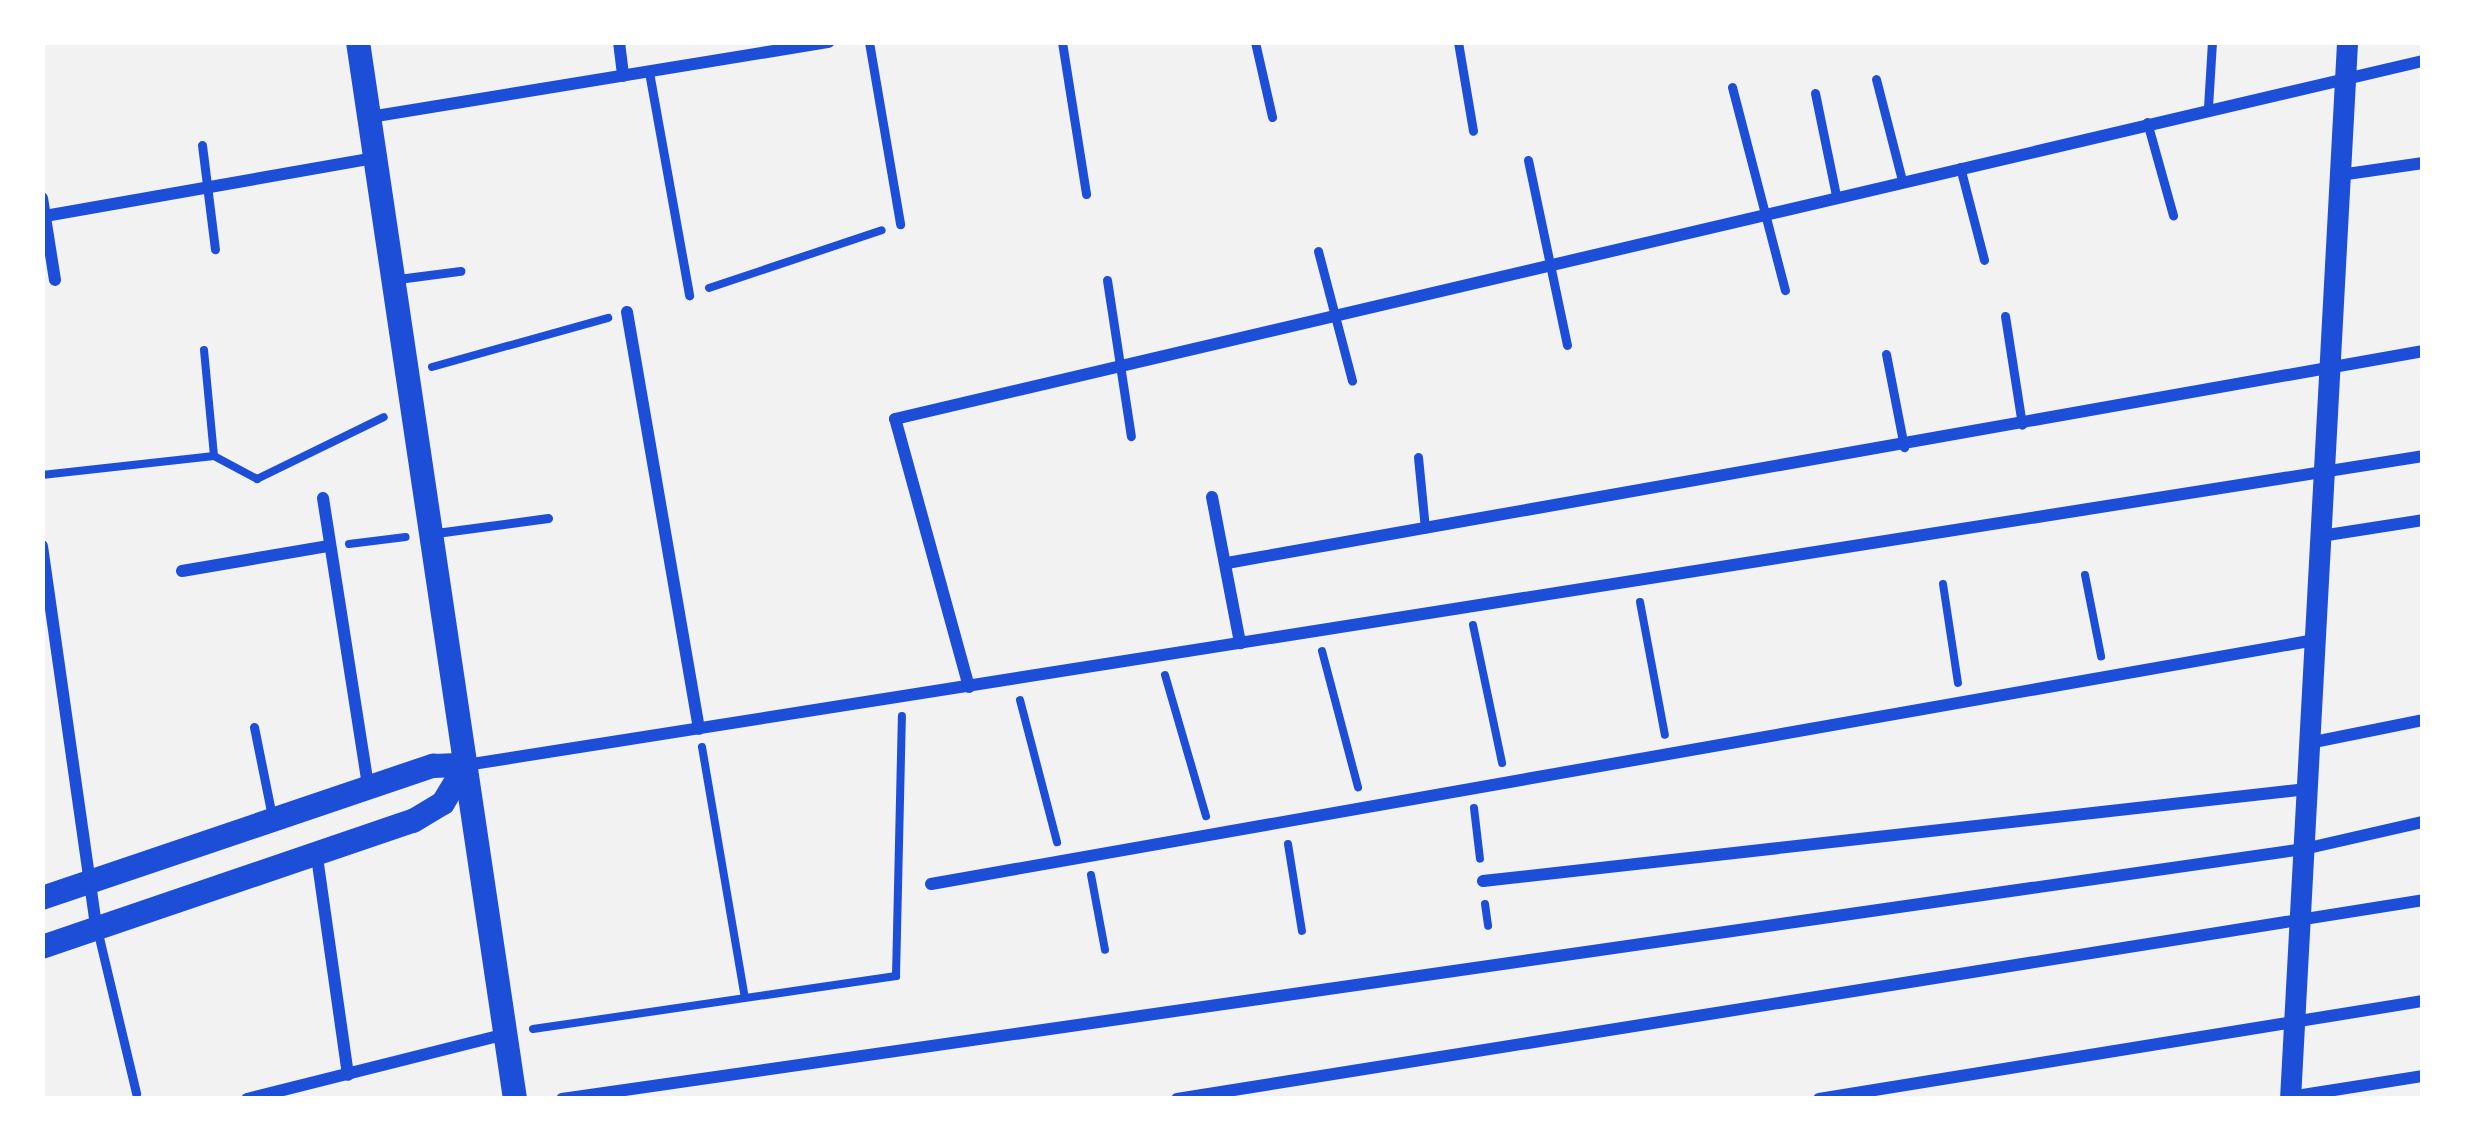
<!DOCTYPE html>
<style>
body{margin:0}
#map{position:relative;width:2465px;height:1141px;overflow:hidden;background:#f2f2f2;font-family:"DejaVu Sans",sans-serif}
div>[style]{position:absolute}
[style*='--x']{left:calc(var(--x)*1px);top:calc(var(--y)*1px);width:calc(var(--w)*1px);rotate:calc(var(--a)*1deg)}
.path>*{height:8px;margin:-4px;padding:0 4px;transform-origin:4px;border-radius:4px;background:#1d4ed8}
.service>*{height:9px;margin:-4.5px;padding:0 4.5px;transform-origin:4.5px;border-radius:4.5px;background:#1d4ed8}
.minor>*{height:12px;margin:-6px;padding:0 6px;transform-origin:6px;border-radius:6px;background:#1d4ed8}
.tertiary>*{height:21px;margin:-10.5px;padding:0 10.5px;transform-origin:10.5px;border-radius:10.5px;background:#1d4ed8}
.secondary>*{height:24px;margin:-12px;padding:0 12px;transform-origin:12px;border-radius:12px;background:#1d4ed8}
span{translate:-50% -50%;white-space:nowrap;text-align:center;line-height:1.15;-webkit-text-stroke:10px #fff;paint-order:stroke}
.frame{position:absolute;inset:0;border:45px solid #fff;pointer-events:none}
</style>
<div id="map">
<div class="path">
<div style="--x:709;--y:288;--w:182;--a:-18.5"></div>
<div style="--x:204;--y:350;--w:106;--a:84.6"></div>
<div style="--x:432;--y:367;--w:183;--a:-15.6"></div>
<div style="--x:42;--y:475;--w:173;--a:-6.3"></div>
<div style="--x:214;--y:456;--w:49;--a:28.1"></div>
<div style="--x:257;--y:479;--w:141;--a:-26"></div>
<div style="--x:349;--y:544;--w:57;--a:-7"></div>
<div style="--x:2085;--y:575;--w:83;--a:78.8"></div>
<div style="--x:1943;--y:584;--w:100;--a:81.4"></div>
<div style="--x:1640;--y:602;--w:135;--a:79.4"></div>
<div style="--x:1473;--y:625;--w:141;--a:78.1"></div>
<div style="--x:1322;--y:651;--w:141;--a:75.2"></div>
<div style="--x:1165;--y:675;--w:147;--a:73.8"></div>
<div style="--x:1020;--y:700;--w:147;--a:75.4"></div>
<div style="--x:702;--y:747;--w:251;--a:80.3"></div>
<div style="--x:1474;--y:808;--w:51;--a:83.3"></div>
<div style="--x:1288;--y:844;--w:88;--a:80.9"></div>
<div style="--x:1091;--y:875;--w:76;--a:79.4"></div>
<div style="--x:1485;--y:904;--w:22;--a:82"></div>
<div style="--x:533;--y:1029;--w:367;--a:-8.3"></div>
<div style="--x:896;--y:976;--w:260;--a:-88.7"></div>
</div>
<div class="service">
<div style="--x:869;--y:42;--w:185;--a:80.3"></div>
<div style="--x:1062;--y:42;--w:154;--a:81"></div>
<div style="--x:1255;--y:42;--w:77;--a:77.2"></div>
<div style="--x:1458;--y:42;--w:90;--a:80.4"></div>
<div style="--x:649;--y:72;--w:227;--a:79.8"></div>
<div style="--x:1876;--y:79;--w:104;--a:75.6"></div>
<div style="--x:1732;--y:87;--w:210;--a:75.4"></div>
<div style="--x:1815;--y:93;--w:104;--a:78.4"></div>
<div style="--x:2208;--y:107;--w:65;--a:-86.5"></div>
<div style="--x:2147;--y:122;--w:97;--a:74.4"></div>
<div style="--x:202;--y:145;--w:105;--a:82.9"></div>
<div style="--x:1528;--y:160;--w:189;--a:78.1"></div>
<div style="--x:1960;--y:167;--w:96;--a:75.5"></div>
<div style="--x:1318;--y:251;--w:134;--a:75.3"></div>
<div style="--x:398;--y:279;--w:63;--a:-7.4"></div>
<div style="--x:1107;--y:280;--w:158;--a:81.3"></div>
<div style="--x:2005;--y:316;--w:110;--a:81.1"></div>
<div style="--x:1886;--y:354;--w:95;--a:79"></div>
<div style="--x:1418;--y:457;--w:72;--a:84.4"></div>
<div style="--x:436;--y:533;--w:113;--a:-7.6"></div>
<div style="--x:254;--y:727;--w:91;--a:78.6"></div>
<div style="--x:97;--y:929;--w:169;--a:76.6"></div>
</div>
<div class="minor">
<div style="--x:619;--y:42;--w:34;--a:83"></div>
<div style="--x:370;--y:117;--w:465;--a:-9.3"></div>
<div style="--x:2340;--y:175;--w:84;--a:-8.2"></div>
<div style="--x:42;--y:198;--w:83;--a:81"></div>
<div style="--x:45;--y:216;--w:335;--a:-10"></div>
<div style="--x:627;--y:312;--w:423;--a:80.2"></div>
<div style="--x:1212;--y:497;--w:149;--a:79.1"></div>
<div style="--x:323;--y:498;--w:291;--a:81.1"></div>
<div style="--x:2321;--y:536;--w:103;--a:-8.9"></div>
<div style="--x:42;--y:546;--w:385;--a:81.9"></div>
<div style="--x:1227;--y:563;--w:1215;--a:-10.05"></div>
<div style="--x:182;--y:571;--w:149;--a:-9.7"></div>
<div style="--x:969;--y:687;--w:278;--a:-105.4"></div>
<div style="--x:895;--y:419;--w:1569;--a:-13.19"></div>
<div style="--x:2309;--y:743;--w:116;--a:-11.4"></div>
<div style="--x:466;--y:765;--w:1981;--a:-8.97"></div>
<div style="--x:317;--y:857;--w:220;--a:81.9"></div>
<div style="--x:1483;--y:881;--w:829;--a:-6.37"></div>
<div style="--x:931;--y:884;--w:1405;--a:-10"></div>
<div style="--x:2290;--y:1097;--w:135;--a:-9"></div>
<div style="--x:247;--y:1099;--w:266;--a:-14.1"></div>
<div style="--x:562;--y:1099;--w:1760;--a:-8.17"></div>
<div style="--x:2304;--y:849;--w:122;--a:-12.8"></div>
<div style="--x:1177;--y:1099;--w:1262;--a:-9.07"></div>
<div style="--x:1819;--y:1099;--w:612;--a:-9.22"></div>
</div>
<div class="tertiary">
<div style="--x:2290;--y:1099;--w:1059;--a:-86.91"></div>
</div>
<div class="secondary">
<div style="--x:358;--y:42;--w:1069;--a:81.55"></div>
<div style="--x:42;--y:898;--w:413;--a:-18.7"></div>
<div style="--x:433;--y:766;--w:33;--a:-2"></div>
<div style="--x:42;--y:947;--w:392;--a:-18.8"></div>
<div style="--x:413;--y:821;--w:35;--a:-31"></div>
<div style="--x:443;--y:803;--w:44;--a:-58.8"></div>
</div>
<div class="frame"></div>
</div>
